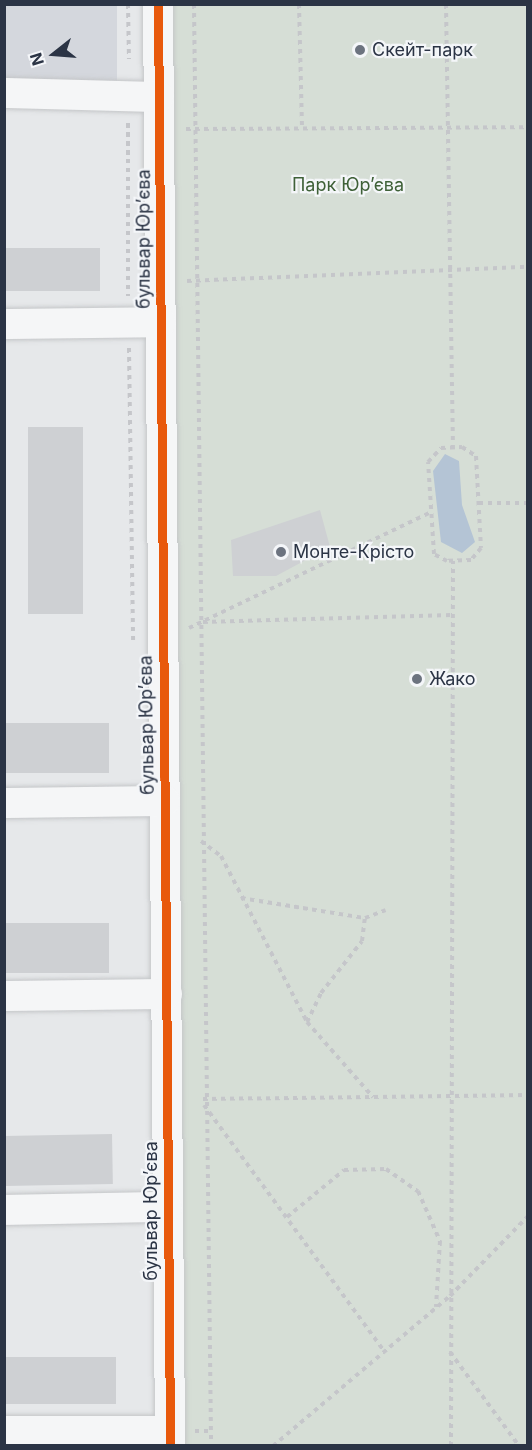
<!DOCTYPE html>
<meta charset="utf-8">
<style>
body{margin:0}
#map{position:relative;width:532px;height:1450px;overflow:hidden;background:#e6e8ea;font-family:Inter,sans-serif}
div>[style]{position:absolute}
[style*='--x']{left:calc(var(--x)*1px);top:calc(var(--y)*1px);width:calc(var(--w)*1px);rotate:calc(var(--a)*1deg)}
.built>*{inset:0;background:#d4d7dd;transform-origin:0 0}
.green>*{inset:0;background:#d6ded6;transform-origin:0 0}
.water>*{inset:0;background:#b4c4d5}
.building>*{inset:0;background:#ced0d3;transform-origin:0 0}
.path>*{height:4px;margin-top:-2px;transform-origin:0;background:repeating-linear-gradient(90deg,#c5c6ca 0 4.5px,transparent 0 9px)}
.roads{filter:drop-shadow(0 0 2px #c4c6c8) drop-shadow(0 0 2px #c4c6c8)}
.minor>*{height:30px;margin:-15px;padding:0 15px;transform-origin:15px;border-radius:15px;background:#f5f6f7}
.cycleway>*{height:9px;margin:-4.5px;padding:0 4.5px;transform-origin:4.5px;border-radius:4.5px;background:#e8590c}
.dots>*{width:16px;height:16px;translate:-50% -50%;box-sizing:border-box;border:3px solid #f4f6f9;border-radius:50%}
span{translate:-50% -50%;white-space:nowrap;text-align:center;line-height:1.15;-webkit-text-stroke:4.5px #f4f6f9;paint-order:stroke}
.poi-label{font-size:18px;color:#2b3445}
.left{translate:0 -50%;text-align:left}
.park-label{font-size:18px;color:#3f6138}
.street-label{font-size:18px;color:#2b3445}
.frame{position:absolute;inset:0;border:6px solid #2b3445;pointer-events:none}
.north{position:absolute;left:24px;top:24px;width:60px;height:60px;-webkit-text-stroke:4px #f4f6f9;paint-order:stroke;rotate:253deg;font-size:16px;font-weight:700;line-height:24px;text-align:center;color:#2b3445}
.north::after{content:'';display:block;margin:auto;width:21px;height:27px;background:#2b3445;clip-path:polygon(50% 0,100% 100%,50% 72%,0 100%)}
</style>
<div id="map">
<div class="built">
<div style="left:5px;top:5px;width:112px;height:80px"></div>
</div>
<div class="green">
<div style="left:167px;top:5px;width:360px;height:1440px"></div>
</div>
<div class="water">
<div style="clip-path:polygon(445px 454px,459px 461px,462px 505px,475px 542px,462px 553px,441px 542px,433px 471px)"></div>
</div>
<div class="building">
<div style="left:100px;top:248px;width:43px;height:96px;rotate:90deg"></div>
<div style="left:28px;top:427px;width:55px;height:187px"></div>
<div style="clip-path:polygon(320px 510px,330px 547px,276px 576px,233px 576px,231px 540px)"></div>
<div style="left:109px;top:723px;width:50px;height:105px;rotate:90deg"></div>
<div style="left:109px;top:923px;width:50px;height:105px;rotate:90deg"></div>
<div style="left:112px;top:1134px;width:50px;height:108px;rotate:89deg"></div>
<div style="left:116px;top:1357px;width:47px;height:112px;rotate:90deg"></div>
</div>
<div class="path">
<div style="--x:128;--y:4;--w:55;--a:89"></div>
<div style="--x:194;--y:4;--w:1442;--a:89.32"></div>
<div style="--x:299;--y:4;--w:124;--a:88.6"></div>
<div style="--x:446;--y:4;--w:444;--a:89.1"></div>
<div style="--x:128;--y:123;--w:173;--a:90"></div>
<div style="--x:186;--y:129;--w:342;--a:-0.3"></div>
<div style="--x:187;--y:281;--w:341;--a:-2.4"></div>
<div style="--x:129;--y:348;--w:293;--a:89.2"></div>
<div style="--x:462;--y:447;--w:17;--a:33"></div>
<div style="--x:476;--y:456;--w:92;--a:86.9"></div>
<div style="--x:481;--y:548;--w:16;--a:130"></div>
<div style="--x:471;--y:560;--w:24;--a:178"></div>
<div style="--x:447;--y:561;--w:15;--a:-152"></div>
<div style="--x:434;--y:554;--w:92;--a:-93.7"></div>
<div style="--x:428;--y:462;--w:19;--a:-47"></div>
<div style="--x:441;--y:448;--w:21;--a:-3"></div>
<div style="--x:479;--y:503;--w:49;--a:0"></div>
<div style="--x:203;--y:622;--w:249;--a:-1.6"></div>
<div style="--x:189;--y:628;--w:268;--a:-25.6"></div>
<div style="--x:201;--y:841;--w:25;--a:37"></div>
<div style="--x:221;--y:856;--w:187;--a:62.6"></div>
<div style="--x:307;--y:1022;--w:100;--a:48.7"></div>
<div style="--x:241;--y:898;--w:126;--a:9.2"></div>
<div style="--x:365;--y:918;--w:22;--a:-21"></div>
<div style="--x:307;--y:1022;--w:32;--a:-64"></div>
<div style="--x:321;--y:993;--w:66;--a:-51.7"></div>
<div style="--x:362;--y:941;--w:23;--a:-83"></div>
<div style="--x:203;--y:1099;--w:325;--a:-0.7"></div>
<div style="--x:204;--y:1105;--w:305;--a:53.8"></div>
<div style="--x:287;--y:1217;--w:74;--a:-39.5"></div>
<div style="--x:344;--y:1170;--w:42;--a:-1.4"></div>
<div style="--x:386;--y:1169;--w:39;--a:35"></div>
<div style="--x:418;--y:1191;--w:55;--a:66.3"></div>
<div style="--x:440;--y:1241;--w:66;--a:93.5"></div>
<div style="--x:450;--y:1352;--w:117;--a:53.7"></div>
<div style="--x:195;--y:1431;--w:14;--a:0"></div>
<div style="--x:273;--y:1446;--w:232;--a:-40.3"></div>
<div style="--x:450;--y:1296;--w:112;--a:-45.7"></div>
<div style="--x:451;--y:1446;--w:885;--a:-89.87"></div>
</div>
<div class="roads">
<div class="minor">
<div style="--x:158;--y:4;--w:1442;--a:89.52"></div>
<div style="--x:4;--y:93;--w:155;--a:1.5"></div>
<div style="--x:4;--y:324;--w:157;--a:-0.7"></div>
<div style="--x:4;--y:803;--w:161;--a:-0.7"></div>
<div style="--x:4;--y:996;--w:163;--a:-0.7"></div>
<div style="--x:4;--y:1210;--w:163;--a:-1.1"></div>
<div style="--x:4;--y:1431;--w:166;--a:0"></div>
</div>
</div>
<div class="cycleway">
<div style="--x:158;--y:4;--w:1442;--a:89.52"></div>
</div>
<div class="dots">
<div style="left:360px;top:50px;background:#6c737f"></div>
<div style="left:281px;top:552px;background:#6c737f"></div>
<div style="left:417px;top:679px;background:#6c737f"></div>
</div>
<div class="poi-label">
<span class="left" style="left:372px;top:50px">Скейт-парк</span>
<span class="left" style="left:293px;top:552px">Монте-Крісто</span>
<span class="left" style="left:429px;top:679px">Жако</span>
</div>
<div class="park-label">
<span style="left:348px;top:185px">Парк Юр’єва</span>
</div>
<div class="street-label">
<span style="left:144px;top:239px;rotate:-90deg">бульвар Юрʼєва</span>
<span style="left:147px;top:725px;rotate:-91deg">бульвар Юрʼєва</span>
<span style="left:151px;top:1211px;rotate:-90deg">бульвар Юрʼєва</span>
</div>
<div class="frame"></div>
<div class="north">N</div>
</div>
